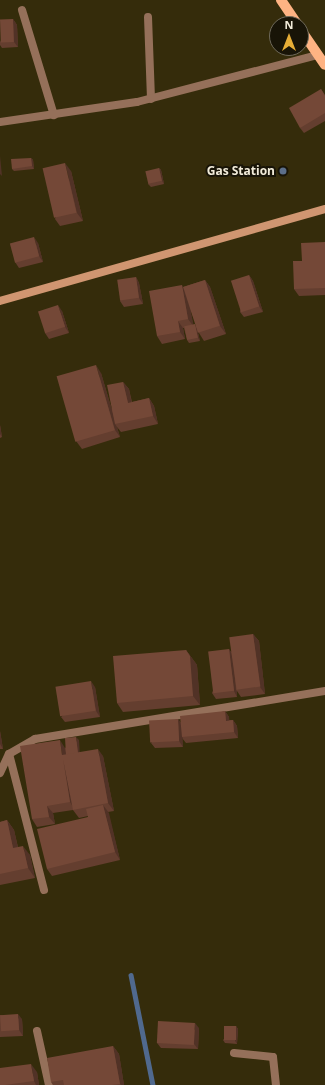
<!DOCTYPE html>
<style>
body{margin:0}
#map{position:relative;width:325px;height:1085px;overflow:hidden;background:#352c0b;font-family:"Open Sans",sans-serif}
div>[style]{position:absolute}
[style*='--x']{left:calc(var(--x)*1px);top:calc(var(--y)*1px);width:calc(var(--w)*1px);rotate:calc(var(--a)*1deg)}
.stream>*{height:4.5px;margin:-2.25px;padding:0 2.25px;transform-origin:2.25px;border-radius:2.25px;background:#50698e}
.street>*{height:8px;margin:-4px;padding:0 4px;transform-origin:4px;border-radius:4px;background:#95705a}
.secondary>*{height:8px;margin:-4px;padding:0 4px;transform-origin:4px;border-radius:4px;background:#d09671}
.primary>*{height:10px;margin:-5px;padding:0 5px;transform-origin:5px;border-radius:5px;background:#feb383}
.wall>*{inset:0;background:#643e2f}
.shaded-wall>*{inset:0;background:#513226}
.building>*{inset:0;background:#744837;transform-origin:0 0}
.dots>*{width:11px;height:11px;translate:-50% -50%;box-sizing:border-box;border:2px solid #181407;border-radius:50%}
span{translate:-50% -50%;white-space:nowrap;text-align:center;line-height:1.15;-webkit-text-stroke:4px #181407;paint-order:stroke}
.poi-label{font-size:12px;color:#f2ecda;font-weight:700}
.right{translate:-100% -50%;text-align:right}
.north{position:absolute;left:269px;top:16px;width:40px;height:40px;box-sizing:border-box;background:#181407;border:1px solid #6f6a5b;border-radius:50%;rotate:0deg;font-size:11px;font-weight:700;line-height:16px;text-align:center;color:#f2ecda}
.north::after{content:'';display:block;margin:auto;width:14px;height:18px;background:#e6ad36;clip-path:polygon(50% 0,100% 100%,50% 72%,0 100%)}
</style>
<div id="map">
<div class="stream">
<div style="--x:131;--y:975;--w:112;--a:78.7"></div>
</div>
<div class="street">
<div style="--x:22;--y:10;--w:110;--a:73.1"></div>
<div style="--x:148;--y:17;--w:82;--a:87.9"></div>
<div style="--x:0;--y:122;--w:138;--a:-8.3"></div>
<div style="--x:137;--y:102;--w:187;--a:-14.6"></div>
<div style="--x:0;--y:773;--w:21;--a:-65"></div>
<div style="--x:44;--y:890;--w:140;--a:-104.4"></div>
<div style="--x:9;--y:754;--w:30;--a:-30"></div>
<div style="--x:35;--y:739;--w:294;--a:-9.4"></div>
<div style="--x:37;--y:1031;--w:55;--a:77.5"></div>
<div style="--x:234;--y:1053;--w:39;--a:6"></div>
<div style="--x:273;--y:1057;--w:28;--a:84"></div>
</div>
<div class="secondary">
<div style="--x:0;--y:301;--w:338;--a:-15.8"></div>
</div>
<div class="primary">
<div style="--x:281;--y:0;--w:29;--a:56"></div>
<div style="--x:301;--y:30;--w:42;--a:55.6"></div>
</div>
<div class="wall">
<div style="clip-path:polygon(13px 19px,17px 25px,18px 47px,2px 48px,0 45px,0 42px)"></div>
<div style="clip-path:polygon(321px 89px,325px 95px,325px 121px,304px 133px,300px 128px)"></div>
<div style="clip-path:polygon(31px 158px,33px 160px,34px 169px,14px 171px,12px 169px)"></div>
<div style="clip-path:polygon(159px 168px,161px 170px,164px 184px,151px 187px,148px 184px)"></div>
<div style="clip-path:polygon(71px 171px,83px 221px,60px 226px,55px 219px)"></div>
<div style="clip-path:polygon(325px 242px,325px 295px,299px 296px,294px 289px)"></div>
<div style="clip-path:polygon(38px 243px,43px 262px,19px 268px,15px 262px)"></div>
<div style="clip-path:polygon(249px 275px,253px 281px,263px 312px,244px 317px,240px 312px)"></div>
<div style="clip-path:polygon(136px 277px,139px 283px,143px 304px,124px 307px,120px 301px)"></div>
<div style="clip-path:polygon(evenodd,205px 280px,210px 287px,226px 334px,204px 341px,199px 333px,197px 329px,200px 341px,189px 343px,187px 340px,184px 328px,183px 328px,185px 339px,162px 344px,157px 336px,183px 287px,205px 280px,190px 308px,197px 327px,193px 325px,190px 308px)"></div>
<div style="clip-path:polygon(62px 311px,69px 333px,49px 339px,45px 333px)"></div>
<div style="clip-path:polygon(101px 373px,112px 410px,123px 382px,129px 389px,132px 402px,149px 398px,154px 406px,158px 424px,121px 432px,117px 427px,120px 437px,82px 449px,76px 441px)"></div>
<div style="clip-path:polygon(0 425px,2px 437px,0 438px)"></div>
<div style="clip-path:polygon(253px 634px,259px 641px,265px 694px,241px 697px,237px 691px,237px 697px,216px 699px,212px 693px,229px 649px,231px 652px)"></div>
<div style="clip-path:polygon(186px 650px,197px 665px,200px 705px,123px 712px,117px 703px)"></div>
<div style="clip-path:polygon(95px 687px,100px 717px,65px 722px,61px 717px)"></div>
<div style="clip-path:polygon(225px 711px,229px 717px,229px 720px,233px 720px,237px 726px,238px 738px,186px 743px,182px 738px,183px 747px,155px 748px,151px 743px,178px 719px,181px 723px)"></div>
<div style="clip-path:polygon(0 731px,3px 749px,0 749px)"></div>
<div style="clip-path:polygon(79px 740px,79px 752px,103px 756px,114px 811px,108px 812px,120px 860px,52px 876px,47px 869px,88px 817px,88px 816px,79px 818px,73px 810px,53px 813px,55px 824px,37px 827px,32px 819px,65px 748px)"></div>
<div style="clip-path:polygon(7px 820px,14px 830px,18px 847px,30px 855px,35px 878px,0 885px,0 822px)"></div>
<div style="clip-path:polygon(0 1015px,22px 1019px,23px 1036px,0 1037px)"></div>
<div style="clip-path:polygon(236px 1026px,238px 1029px,237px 1044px,225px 1043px,223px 1040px)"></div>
<div style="clip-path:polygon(199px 1028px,198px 1049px,161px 1048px,157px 1043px)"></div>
<div style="clip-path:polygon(113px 1046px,119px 1054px,124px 1085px,53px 1085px,51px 1082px)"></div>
<div style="clip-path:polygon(37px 1072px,39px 1085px,0 1085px)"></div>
</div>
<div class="shaded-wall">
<div style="clip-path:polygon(13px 19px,17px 25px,18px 47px,14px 42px)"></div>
<div style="clip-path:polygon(0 156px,2px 176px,0 174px)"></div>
<div style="clip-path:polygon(31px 158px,33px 160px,34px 169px,32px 166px)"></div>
<div style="clip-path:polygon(65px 163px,71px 171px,83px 221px,77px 213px)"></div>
<div style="clip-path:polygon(159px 168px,161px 170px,164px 184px,162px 181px)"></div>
<div style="clip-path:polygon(34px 237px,38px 243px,43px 262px,39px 256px)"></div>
<div style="clip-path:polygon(249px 275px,253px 281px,263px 312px,259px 306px)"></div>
<div style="clip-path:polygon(136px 277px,139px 283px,143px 304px,139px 298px)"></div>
<div style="clip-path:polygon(205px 280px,210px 287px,226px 334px,220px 326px)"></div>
<div style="clip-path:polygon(182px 285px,187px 293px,194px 327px,188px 319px)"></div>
<div style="clip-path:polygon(58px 305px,62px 311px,69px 333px,65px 327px)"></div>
<div style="clip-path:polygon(178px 321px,183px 328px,185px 339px,180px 332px)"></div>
<div style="clip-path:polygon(195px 324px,197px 327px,200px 341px,198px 338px)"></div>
<div style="clip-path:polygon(96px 365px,101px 373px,116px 424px,115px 424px,117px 427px,120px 437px,115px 430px)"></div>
<div style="clip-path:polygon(123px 382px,129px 389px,133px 411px,128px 403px)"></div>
<div style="clip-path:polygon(149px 398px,154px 406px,158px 424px,153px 416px)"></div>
<div style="clip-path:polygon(0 425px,2px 437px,0 434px)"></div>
<div style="clip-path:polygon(253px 634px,259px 641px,265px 694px,260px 687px)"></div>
<div style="clip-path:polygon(229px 649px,233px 655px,236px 690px,237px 691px,237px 697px,234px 691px)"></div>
<div style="clip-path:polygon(186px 650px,197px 665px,200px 705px,193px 696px)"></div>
<div style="clip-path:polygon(91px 681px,95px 687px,100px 717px,96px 711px)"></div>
<div style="clip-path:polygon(225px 711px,229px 717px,230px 726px,226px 721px)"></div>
<div style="clip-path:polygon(178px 719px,182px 724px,183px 747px,179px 741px)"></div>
<div style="clip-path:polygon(233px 720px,237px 726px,238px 738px,234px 732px)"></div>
<div style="clip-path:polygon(0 731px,3px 749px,0 744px)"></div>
<div style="clip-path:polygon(76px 737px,79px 740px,80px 757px,78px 755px)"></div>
<div style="clip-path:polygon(60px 740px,65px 748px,68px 763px,62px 755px)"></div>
<div style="clip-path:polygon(98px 749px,103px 756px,114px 811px,108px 803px)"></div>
<div style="clip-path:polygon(63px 759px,68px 767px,75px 810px,70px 802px)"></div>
<div style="clip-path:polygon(103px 805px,109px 813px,120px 860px,115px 852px)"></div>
<div style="clip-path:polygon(47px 806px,53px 813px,55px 824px,49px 817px)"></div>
<div style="clip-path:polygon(7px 820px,14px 830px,20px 857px,13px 848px)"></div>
<div style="clip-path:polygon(23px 846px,30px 855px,35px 878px,28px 868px)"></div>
<div style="clip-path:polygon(18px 1014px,22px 1019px,23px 1036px,19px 1030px)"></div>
<div style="clip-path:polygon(195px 1023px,199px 1028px,198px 1049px,194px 1044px)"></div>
<div style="clip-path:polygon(236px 1026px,238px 1029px,237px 1044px,235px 1041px)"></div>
<div style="clip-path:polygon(113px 1046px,119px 1054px,124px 1085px,121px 1085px,120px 1084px)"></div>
<div style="clip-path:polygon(31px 1064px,37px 1072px,39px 1085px,36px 1085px,34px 1081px)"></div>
</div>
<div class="building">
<div style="left:13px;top:19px;width:23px;height:13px;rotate:88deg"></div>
<div style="clip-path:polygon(321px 89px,325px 96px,325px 113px,300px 128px,289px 108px)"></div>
<div style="clip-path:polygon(31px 158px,32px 166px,12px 169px,11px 159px)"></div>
<div style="left:65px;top:163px;width:51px;height:23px;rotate:77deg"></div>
<div style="left:159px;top:168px;width:13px;height:14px;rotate:77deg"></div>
<div style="left:34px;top:237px;width:20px;height:25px;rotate:75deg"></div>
<div style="clip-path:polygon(325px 242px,325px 288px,294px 289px,293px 261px,302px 261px,301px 243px)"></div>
<div style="left:249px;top:275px;width:33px;height:19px;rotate:72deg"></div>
<div style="left:136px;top:277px;width:21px;height:19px;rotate:82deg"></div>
<div style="left:205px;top:280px;width:48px;height:23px;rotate:72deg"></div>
<div style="clip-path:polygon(182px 285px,188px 319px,178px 321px,180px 332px,157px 336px,149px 291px)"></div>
<div style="left:58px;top:305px;width:23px;height:21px;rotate:72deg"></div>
<div style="left:195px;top:324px;width:14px;height:11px;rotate:78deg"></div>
<div style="left:96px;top:365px;width:68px;height:41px;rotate:74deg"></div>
<div style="clip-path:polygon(123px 382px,128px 403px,149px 398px,153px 416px,115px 424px,107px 385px)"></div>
<div style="left:253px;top:634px;width:53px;height:24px;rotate:82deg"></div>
<div style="left:229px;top:649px;width:42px;height:21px;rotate:83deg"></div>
<div style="clip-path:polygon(186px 650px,190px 656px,193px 696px,117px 703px,113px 656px)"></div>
<div style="left:91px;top:681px;width:30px;height:36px;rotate:81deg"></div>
<div style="clip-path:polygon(225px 711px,226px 721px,233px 720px,234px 732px,182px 737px,180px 716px)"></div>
<div style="left:178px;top:719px;width:22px;height:29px;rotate:87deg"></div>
<div style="clip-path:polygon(76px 737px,78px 753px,66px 755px,65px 738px)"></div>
<div style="clip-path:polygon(60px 740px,62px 755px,98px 749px,108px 803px,73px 810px,63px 759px,70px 802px,47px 806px,49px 817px,32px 819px,20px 746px)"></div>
<div style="clip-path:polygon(103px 805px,115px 852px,47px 869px,37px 829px,88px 817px,86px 809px)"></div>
<div style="clip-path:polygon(7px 820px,13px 848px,23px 846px,28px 868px,0 874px,0 822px)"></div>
<div style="left:18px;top:1014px;width:16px;height:18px;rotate:86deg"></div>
<div style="left:158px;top:1021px;width:37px;height:22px;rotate:3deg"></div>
<div style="left:224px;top:1026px;width:12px;height:14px"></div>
<div style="clip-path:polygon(113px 1046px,120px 1084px,112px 1085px,64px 1085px,63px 1080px,51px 1082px,47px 1058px)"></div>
<div style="clip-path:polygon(31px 1064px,34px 1081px,5px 1085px,0 1085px,0 1068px)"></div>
</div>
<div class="dots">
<div style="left:283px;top:171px;background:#5c6f8a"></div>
</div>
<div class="poi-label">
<span class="right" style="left:275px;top:171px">Gas Station</span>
</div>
<div class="north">N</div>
</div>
